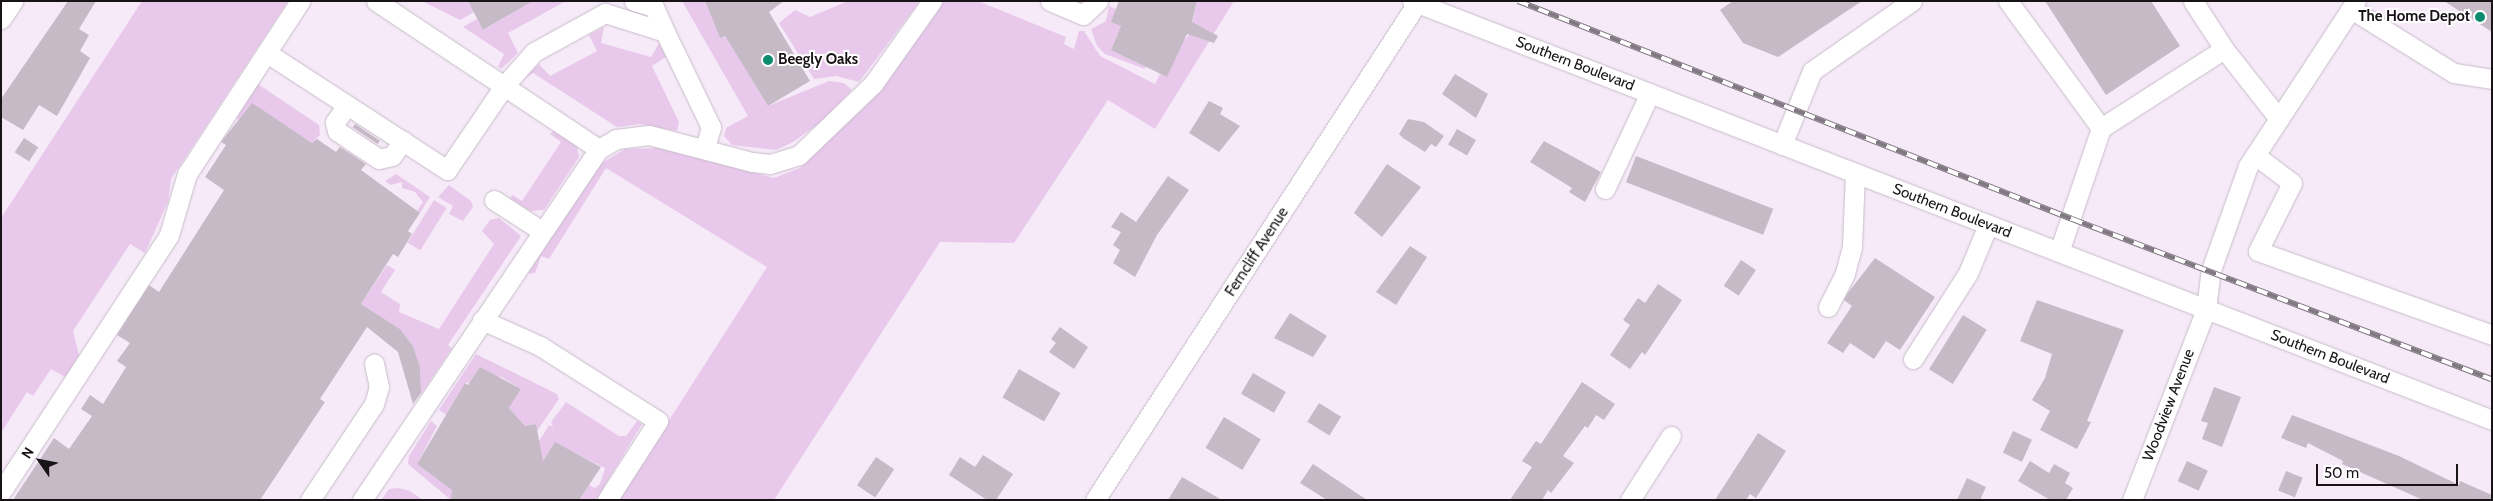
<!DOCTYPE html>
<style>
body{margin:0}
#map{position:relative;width:2493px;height:501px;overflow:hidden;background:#f6eaf8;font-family:Cabin,sans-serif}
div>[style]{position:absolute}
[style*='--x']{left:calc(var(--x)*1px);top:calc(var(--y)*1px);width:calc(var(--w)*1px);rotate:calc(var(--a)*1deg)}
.green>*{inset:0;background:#e8c9ec;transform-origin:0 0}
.building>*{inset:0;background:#c6bac7;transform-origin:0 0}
.roads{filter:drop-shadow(0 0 1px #c8bcca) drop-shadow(0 0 1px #c8bcca)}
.minor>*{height:19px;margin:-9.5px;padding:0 9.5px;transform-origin:9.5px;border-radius:9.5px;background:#fff}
.rail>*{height:5.5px;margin-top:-2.75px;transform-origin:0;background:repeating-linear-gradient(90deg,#fff 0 11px,#817981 0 22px);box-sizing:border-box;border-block:1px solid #817981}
.dots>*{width:14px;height:14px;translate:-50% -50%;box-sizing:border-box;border:2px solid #fff;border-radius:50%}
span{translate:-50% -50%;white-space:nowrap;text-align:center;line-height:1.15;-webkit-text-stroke:4px #fff;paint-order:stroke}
.poi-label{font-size:15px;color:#171317;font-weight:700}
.right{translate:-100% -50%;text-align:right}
.left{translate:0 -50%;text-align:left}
.street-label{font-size:15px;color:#171317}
.frame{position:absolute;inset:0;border:2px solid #171317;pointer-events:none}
.north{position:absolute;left:15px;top:436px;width:50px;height:50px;-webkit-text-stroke:4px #fff;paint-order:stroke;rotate:303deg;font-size:14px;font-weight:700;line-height:20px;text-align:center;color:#171317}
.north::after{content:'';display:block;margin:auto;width:18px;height:22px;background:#171317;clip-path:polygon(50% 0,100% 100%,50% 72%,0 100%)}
.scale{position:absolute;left:2316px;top:464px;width:142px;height:22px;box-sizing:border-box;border:2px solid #171317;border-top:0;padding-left:6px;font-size:15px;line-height:18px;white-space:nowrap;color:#171317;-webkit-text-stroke:4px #fff;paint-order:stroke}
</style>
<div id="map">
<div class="green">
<div style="clip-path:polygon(142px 1px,288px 1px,171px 179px,168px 202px,145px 253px,130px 244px,73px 331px,79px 355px,65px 377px,51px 369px,33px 396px,27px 392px,1px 433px,1px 218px)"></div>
<div style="clip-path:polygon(422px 1px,468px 1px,474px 12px,460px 20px)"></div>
<div style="clip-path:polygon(533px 1px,566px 1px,508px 33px,518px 53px,501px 69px,498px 67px,504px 54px,463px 27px,477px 19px,484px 30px)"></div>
<div style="clip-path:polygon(682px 1px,705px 1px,720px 38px,725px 36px,768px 106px,829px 81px,844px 83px,852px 90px,821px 122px,793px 142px,776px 150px,732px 145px,724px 136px,726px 128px,748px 116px)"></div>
<div style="clip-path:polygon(848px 1px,920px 1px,859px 82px,836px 76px,814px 79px,779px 23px,795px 10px,810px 17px)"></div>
<div style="clip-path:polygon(944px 1px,978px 1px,1066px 37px,1064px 44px,1074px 49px,1079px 31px,1084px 31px,1100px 56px,1155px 84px,1160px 74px,1167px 77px,1181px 43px,1190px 34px,1197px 1px,1234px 1px,1155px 129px,1108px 100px,1014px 243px,940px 242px,774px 500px,618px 500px,767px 267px,606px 168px,549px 259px,541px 256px,535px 273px,528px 274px,553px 235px,602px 163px,625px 149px,660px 148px,774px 178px,800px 168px,886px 84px)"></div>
<div style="clip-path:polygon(1109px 6px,1116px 9px,1121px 26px,1111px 50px,1146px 65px,1145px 69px,1105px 54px,1097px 46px,1091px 29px,1106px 21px)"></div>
<div style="clip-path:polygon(604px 27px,601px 43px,651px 57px,659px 43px,666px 57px,652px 66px,679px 122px,677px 131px,640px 124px,617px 127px,533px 73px,521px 81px,539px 64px,550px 76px,597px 51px,589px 35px)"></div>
<div style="clip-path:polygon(258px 84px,319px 125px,320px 135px,312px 143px,252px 104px,241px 121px,236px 118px)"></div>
<div style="clip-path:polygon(555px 129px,577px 147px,579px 157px,544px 210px,530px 211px,510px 198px,513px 195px,522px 201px,561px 142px,550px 134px)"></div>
<div style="clip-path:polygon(396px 174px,430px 197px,420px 213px,417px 211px,423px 202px,415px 192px,402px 188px,402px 182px,391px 185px,385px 181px)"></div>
<div style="clip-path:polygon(449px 185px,471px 201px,473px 207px,463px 221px,449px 214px,453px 206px,438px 197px)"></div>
<div style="left:434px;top:200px;width:15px;height:50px;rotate:32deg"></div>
<div style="clip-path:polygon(499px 218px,521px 236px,448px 345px,452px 348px,421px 394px,420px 367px,413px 346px,400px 329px,361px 304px,387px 265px,395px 270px,381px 292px,400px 304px,399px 312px,439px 329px,494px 244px,482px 231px,490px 220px)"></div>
<div style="clip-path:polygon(476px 354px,557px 394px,559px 399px,537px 431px,536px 424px,525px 426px,509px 408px,521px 389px,500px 376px,498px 379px,465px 383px,448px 416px,439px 410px)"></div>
<div style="clip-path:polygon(566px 402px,619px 436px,626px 436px,637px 421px,642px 424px,596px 500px,579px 500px,589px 485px,595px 488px,600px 484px,605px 468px,555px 443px,542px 462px,539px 441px,549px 425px,553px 427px,551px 422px)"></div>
<div style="clip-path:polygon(431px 421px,437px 426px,417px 464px,435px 477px,456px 485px,451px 500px,408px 464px,409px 456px)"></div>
<div style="clip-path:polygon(398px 488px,410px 491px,423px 500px,381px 500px,389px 489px)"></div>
</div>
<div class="building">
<div style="clip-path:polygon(68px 1px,96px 1px,79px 29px,89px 35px,80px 51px,90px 58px,57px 116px,39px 105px,23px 130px,1px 117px,1px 99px)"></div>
<div style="clip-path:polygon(468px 1px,533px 1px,483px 30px)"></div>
<div style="clip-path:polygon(705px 1px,784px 1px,769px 12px,810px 81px,768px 106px,725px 36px,720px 38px)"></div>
<div style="clip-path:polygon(1119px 1px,1197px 1px,1192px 22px,1218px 36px,1214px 43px,1187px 34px,1167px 77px,1111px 50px,1121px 26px,1111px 22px)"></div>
<div style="clip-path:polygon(1733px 1px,1862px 1px,1778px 57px,1743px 43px,1720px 10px)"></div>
<div style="clip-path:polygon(2045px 1px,2151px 1px,2180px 46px,2106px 95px)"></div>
<div style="clip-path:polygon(2444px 1px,2492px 1px,2492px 32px)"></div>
<div style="clip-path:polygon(1455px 74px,1488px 94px,1476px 118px,1442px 94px)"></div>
<div style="clip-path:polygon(1209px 101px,1223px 108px,1220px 114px,1240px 126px,1219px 152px,1189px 133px)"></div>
<div style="clip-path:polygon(252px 103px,312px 143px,317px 139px,336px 152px,340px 147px,366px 164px,361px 170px,420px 213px,408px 231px,412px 234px,398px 257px,393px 254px,361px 304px,400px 329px,413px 346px,420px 367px,421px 393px,413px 404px,398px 352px,367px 327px,320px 399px,325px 402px,260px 500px,13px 500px,54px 438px,69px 449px,92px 416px,81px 409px,90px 395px,103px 404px,126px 367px,117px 361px,130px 343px,117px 335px,149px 285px,159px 292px,224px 190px,205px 177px,226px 145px,221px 142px)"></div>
<div style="clip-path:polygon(1408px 119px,1424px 122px,1444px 136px,1436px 147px,1431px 144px,1425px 152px,1403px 138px,1399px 134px)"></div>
<div style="left:355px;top:124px;width:30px;height:4px;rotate:34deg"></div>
<div style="left:1457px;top:129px;width:22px;height:18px;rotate:30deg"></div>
<div style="left:24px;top:138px;width:17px;height:17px;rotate:33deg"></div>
<div style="clip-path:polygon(1544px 141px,1601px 172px,1585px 202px,1569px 192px,1572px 188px,1530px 162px)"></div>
<div style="left:1636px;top:156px;width:147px;height:28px;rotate:21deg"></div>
<div style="clip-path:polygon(1387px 164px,1421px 187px,1382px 237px,1354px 213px)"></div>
<div style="clip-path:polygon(1168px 176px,1189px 190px,1157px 235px,1135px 277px,1113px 263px,1120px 250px,1113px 245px,1121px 232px,1111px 227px,1121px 212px,1136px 222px)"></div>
<div style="clip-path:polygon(1410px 246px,1427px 257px,1396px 305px,1376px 292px)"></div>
<div style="clip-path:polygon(1875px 258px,1935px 297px,1900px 350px,1886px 341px,1874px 359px,1850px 343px,1843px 353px,1827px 343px,1852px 306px,1844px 300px,1847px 294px)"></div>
<div style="left:1741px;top:260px;width:18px;height:31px;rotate:34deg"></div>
<div style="clip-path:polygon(1658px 284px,1682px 300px,1645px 355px,1642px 352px,1630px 369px,1610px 355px,1630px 325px,1623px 320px,1638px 298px,1645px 303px)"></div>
<div style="clip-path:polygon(2037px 300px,2124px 330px,2087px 421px,2091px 422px,2077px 449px,2040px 430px,2050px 411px,2032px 400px,2045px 378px,2052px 354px,2020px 341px)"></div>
<div style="clip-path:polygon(1290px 313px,1327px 336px,1313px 357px,1274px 338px)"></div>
<div style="left:1963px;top:315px;width:28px;height:64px;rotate:32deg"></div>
<div style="clip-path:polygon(1060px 327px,1088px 347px,1074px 369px,1049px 352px,1056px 343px,1051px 339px)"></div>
<div style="clip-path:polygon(480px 367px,521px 389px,509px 408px,525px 426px,536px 424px,543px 461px,555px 442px,601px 467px,579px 500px,451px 500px,452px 490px,417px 464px,465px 383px,468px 385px)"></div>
<div style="left:1019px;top:369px;width:48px;height:33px;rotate:30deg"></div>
<div style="left:1253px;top:373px;width:38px;height:24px;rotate:30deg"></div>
<div style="clip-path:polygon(1582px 382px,1615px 404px,1604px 420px,1596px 415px,1588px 428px,1585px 426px,1563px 456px,1574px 463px,1551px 493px,1548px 490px,1542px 500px,1510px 500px,1532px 467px,1522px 461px,1536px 441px,1541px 444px)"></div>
<div style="clip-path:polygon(2214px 387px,2241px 397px,2222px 447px,2202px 439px,2208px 423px,2201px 421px)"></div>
<div style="left:1319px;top:403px;width:26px;height:22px;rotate:32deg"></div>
<div style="clip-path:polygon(2292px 415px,2399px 456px,2459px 485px,2460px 481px,2492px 495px,2492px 500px,2423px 500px,2342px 464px,2343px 461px,2308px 443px,2306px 448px,2281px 438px)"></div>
<div style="left:1224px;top:417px;width:43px;height:36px;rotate:31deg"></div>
<div style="left:2013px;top:431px;width:21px;height:24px;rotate:25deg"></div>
<div style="clip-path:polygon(1758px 433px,1786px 451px,1756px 498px,1750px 494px,1746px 500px,1715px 500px)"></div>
<div style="clip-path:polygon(983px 455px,1013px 474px,996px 500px,987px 500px,949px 475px,960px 457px,975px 467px)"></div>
<div style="left:876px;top:457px;width:22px;height:34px;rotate:34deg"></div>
<div style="clip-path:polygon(2030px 461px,2049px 473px,2054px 464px,2070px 473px,2065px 483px,2073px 488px,2066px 500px,2050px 500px,2018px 481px)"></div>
<div style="left:2187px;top:461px;width:23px;height:22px;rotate:25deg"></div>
<div style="clip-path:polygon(1313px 464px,1367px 500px,1327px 500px,1300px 483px)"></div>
<div style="left:2286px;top:471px;width:18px;height:21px;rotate:22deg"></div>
<div style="clip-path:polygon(1182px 477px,1222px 500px,1168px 500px)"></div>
<div style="clip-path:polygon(1967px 478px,1986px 487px,1980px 500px,1957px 500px)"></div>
</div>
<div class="roads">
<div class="minor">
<div style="--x:376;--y:1;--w:268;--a:33.6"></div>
<div style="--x:634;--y:1;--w:21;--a:17"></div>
<div style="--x:654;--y:7;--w:27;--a:66"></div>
<div style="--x:1050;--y:1;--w:36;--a:23"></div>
<div style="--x:1083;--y:15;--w:21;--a:-43"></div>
<div style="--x:1412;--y:1;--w:1158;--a:21.2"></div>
<div style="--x:2008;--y:1;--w:157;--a:53.8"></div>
<div style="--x:2101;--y:128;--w:131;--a:108.7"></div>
<div style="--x:2193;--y:1;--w:57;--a:57.1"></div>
<div style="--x:2351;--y:9;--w:121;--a:31.9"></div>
<div style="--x:2454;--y:73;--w:38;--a:9"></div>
<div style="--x:1;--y:19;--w:22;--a:-56"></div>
<div style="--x:267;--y:53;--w:215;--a:33"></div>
<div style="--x:447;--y:170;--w:102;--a:-55.8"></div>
<div style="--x:504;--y:86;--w:45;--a:-48.6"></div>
<div style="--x:534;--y:52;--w:81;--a:-28.8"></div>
<div style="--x:605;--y:13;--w:63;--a:17.6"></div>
<div style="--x:665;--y:32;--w:106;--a:64.2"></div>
<div style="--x:711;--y:127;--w:22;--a:106"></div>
<div style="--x:347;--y:105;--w:21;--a:125"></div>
<div style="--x:335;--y:122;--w:9;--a:77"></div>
<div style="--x:337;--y:131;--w:50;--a:33.7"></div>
<div style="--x:379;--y:159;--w:13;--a:-13"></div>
<div style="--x:392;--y:156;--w:19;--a:-54"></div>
<div style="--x:2101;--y:128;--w:146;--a:-32.7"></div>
<div style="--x:2224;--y:49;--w:89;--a:51.8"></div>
<div style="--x:1782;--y:145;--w:80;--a:-67.9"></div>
<div style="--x:1812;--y:71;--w:122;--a:-35"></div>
<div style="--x:2255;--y:155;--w:46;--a:37.1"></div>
<div style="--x:2292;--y:183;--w:76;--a:116.6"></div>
<div style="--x:2258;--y:251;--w:249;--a:19.7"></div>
<div style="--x:1605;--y:189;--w:106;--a:-64.9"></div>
<div style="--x:494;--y:200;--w:57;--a:32.9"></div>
<div style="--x:1828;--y:307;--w:38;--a:-63"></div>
<div style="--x:1845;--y:273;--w:27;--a:-75"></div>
<div style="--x:1852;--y:247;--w:74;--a:-87.7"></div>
<div style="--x:482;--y:320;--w:64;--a:24.1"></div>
<div style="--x:540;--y:346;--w:140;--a:32.4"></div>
<div style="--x:658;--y:421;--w:94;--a:122.8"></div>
<div style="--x:1913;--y:359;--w:102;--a:-57.4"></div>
<div style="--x:1968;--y:273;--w:52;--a:-67.4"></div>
<div style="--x:1;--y:492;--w:307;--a:-56.8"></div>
<div style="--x:169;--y:235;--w:64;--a:-73.6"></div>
<div style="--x:187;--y:174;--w:207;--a:-56.8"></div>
<div style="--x:310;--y:500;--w:115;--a:-56.3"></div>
<div style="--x:374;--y:404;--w:18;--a:-74"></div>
<div style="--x:379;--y:387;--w:24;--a:-102"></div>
<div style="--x:362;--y:500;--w:424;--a:-56"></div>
<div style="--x:599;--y:149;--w:20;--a:-30"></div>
<div style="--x:616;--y:139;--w:33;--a:-7"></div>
<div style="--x:649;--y:135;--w:106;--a:14.7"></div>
<div style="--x:752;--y:162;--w:18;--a:6"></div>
<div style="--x:770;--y:164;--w:30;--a:-17"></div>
<div style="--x:799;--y:155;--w:103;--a:-43.8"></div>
<div style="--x:873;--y:84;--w:102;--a:-54.6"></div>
<div style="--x:1095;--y:500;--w:592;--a:-57.06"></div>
<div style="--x:1630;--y:500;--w:76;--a:-57.4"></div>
<div style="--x:2132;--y:500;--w:205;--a:-68.8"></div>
<div style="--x:2206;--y:309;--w:39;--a:-83"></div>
<div style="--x:2211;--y:270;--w:110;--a:-70.4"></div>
<div style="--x:2248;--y:166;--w:197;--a:-56.8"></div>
</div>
</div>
<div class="rail">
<div style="--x:1518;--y:1;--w:595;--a:21.48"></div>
<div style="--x:2072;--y:219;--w:449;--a:20.9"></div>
</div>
<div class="dots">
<div style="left:2480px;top:17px;background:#0c8b6f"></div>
<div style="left:768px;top:60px;background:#0c8b6f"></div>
</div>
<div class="poi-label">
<span class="right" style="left:2470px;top:17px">The Home Depot</span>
<span class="left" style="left:778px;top:60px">Beegly Oaks</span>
</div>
<div class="street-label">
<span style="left:1575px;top:64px;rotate:21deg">Southern Boulevard</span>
<span style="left:1952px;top:211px;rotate:21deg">Southern Boulevard</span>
<span style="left:1257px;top:252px;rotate:-57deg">Ferncliff Avenue</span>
<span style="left:2330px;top:357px;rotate:21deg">Southern Boulevard</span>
<span style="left:2169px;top:405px;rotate:-69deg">Woodview Avenue</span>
</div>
<div class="frame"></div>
<div class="north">N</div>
<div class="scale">50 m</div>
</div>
